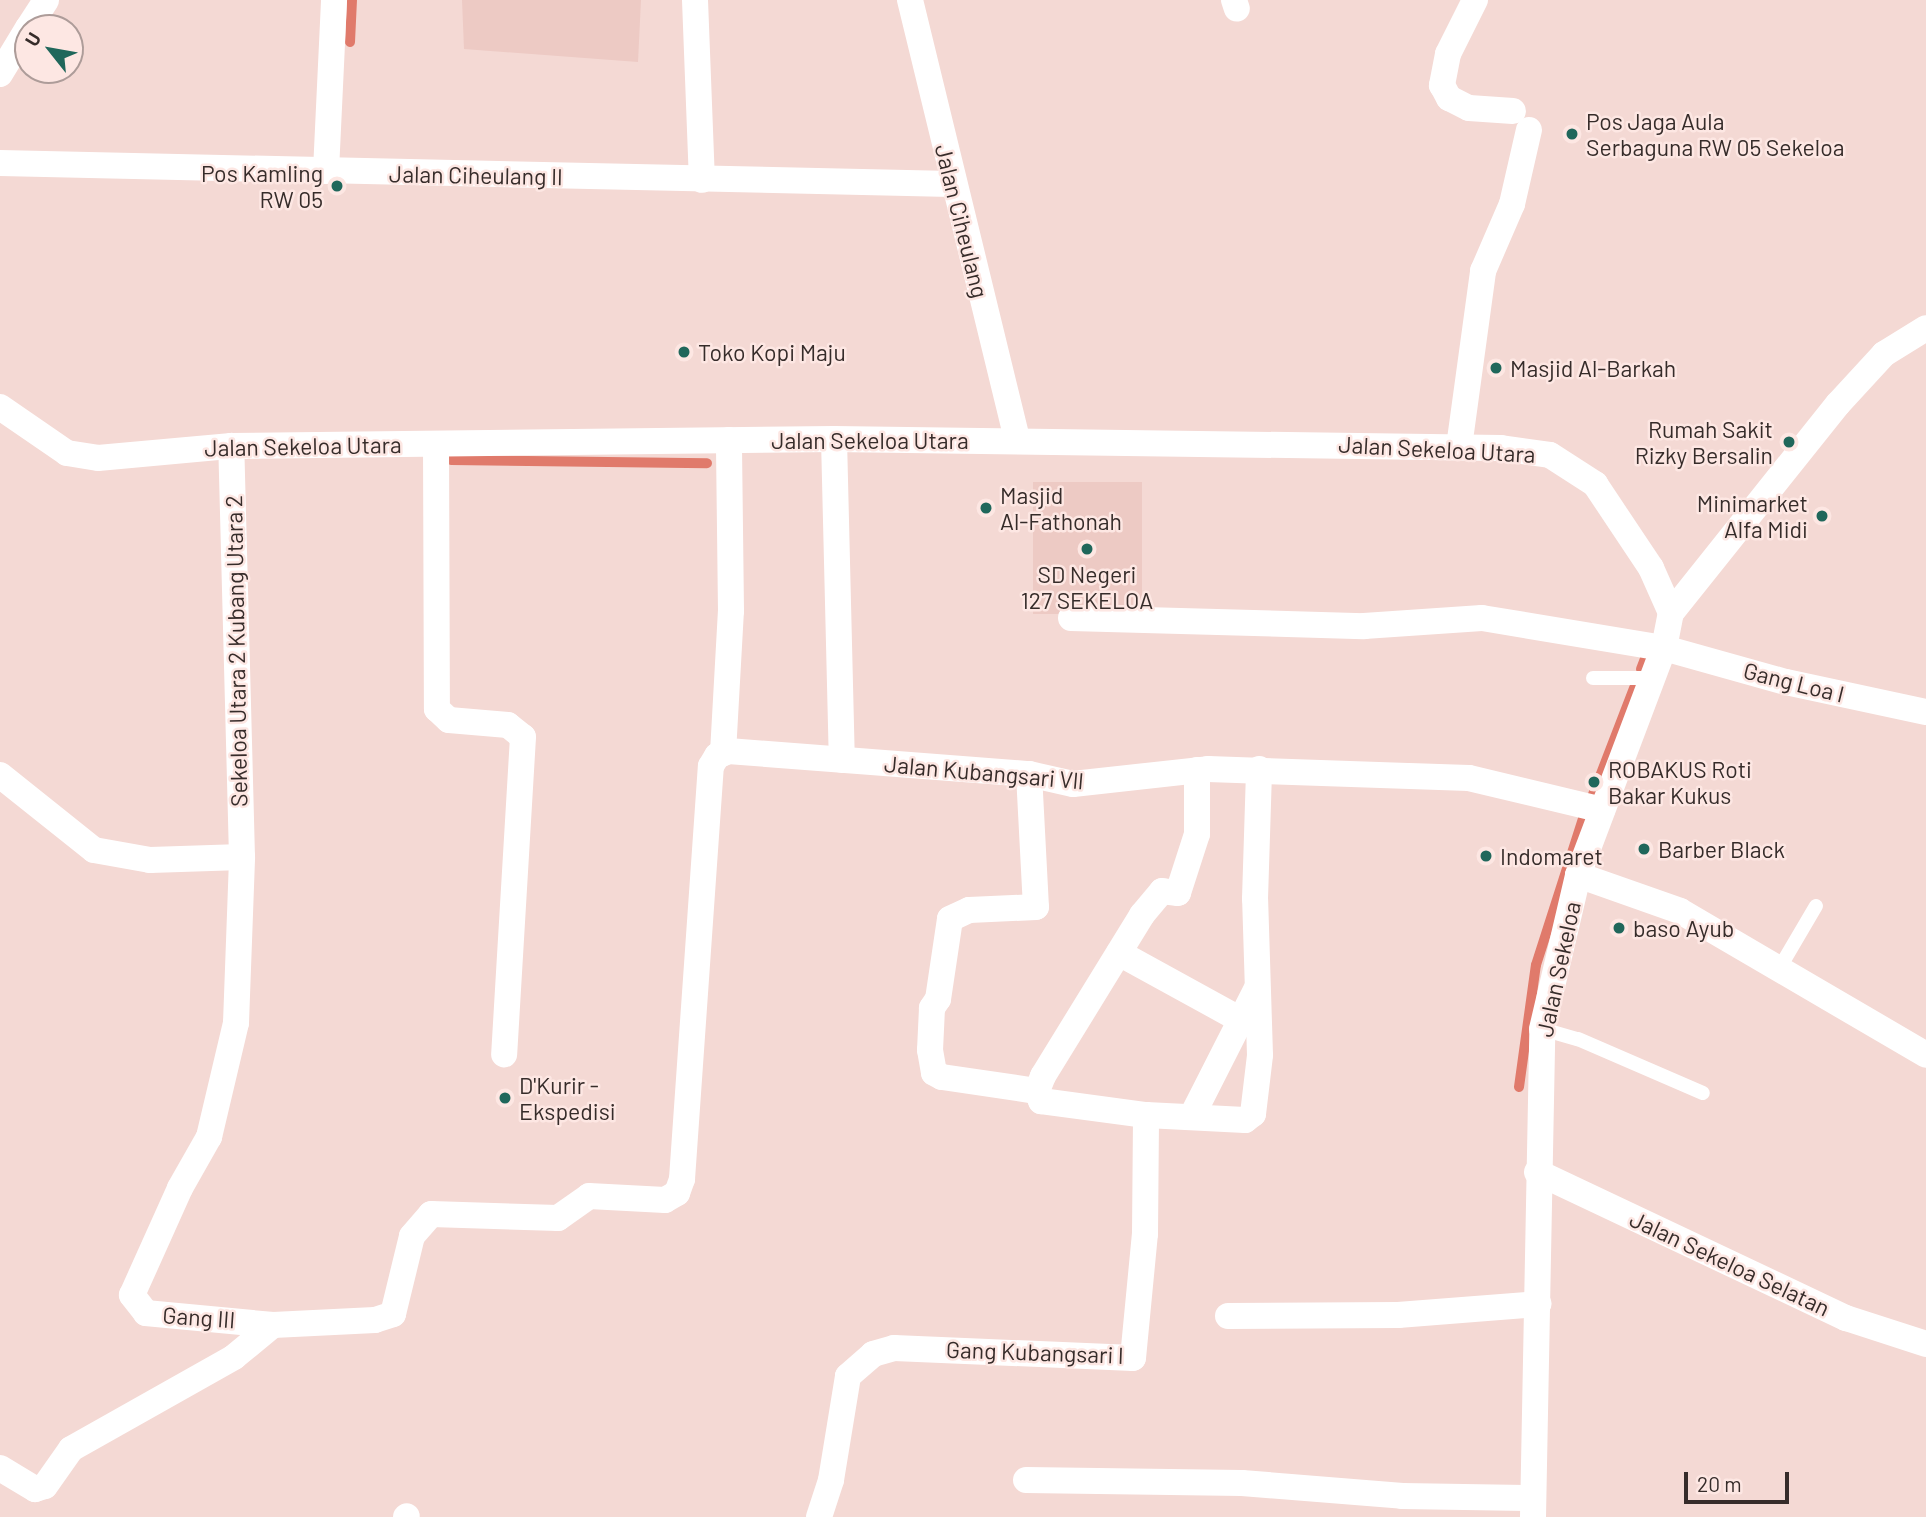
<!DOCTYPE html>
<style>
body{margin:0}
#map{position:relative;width:1926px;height:1517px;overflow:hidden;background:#f4d9d4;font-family:Barlow,sans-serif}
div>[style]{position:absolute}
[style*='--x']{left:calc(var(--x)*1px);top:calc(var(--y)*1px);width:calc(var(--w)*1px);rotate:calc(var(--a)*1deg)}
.built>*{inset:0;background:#edcac4;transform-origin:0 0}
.stream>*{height:10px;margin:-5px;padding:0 5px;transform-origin:5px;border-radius:5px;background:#e07a6b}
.lane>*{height:14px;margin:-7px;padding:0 7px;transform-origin:7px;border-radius:7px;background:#fff}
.street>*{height:26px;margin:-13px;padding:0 13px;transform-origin:13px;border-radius:13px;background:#fff}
.dots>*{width:19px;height:19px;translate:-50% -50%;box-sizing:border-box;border:4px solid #fde7e3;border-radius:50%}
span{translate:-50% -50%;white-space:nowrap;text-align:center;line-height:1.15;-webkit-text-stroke:5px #fde7e3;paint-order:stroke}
.poi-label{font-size:23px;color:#362c2a}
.left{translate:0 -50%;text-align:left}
.right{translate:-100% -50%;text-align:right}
.street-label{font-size:23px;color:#362c2a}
.north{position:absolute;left:14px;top:14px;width:70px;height:70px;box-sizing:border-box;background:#fde7e3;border:2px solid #ad9c99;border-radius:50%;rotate:301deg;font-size:19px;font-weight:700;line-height:28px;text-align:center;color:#362c2a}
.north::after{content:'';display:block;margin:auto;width:24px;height:32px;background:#20675b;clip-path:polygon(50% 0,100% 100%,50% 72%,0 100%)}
.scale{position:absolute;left:1684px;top:1472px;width:105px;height:32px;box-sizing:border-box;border:4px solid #362c2a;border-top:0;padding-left:9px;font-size:21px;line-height:24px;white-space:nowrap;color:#362c2a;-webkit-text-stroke:5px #fde7e3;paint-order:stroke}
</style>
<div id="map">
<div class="built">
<div style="clip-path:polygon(462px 0,641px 0,638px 62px,464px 49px)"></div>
<div style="left:1142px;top:482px;width:132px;height:109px;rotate:90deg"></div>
</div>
<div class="stream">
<div style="--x:350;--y:42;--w:42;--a:-87.3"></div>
<div style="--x:451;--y:460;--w:256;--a:0.7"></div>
<div style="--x:1641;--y:669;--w:19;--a:-69"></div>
<div style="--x:1592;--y:797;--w:117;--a:-68.9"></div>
<div style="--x:1519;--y:1087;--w:123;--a:-82.1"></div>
<div style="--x:1536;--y:965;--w:153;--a:-72.2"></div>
</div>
<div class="lane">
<div style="--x:1593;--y:678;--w:59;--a:0"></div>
<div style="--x:1779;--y:969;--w:73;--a:-59.6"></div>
<div style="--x:1542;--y:1029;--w:37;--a:16"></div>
<div style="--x:1578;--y:1039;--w:136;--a:23.4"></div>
</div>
<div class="street">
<div style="--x:695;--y:0;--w:180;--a:87.8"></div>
<div style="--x:910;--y:0;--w:453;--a:76.3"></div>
<div style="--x:1234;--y:0;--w:9;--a:72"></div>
<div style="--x:1475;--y:0;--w:60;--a:116.6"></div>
<div style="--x:1448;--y:54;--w:32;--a:101"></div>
<div style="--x:1442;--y:85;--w:15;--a:62"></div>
<div style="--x:1449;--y:98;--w:22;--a:27"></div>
<div style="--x:1469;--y:108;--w:44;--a:3.9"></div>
<div style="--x:28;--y:28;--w:33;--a:-57"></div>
<div style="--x:0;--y:74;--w:54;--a:-58.7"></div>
<div style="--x:0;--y:163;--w:952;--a:1.26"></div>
<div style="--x:326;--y:171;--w:171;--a:-87.3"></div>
<div style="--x:0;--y:407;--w:81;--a:34.5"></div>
<div style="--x:67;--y:453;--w:31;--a:9"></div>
<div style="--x:98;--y:458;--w:134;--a:-5.2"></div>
<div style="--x:231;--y:446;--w:603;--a:-0.67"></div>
<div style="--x:834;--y:439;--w:667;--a:0.77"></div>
<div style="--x:1501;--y:448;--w:49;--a:8.1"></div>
<div style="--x:1550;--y:455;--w:54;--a:32.8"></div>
<div style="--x:1595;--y:484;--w:101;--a:56.3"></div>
<div style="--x:1651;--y:568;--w:49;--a:66"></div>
<div style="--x:834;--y:439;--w:321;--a:88.6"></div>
<div style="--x:436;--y:444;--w:265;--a:89.8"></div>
<div style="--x:437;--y:709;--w:16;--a:43"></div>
<div style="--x:449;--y:720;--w:59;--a:4.8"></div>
<div style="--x:508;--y:725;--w:19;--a:39"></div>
<div style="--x:523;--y:737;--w:318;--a:93.4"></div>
<div style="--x:1459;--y:447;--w:178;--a:-82.2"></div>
<div style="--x:1483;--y:271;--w:73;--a:-66.6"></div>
<div style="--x:1512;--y:204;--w:76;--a:-77.1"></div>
<div style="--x:1071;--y:618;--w:293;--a:1.6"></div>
<div style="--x:1364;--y:626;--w:118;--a:-3.9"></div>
<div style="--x:1482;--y:618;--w:184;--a:9.4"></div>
<div style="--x:1664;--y:648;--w:127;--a:15.6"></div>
<div style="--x:1786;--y:682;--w:143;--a:12.1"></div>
<div style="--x:723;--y:753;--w:142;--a:-86.8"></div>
<div style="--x:731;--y:611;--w:171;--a:-90.7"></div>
<div style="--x:1197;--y:770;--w:64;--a:90"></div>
<div style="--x:1197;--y:834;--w:62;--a:107.9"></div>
<div style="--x:1178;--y:893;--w:16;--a:-173"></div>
<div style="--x:1162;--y:891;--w:31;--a:130"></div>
<div style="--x:1142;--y:915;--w:189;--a:121.6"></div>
<div style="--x:1043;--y:1076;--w:16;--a:112"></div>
<div style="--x:1037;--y:1091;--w:11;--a:68"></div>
<div style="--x:1041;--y:1101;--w:106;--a:7.6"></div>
<div style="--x:1146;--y:1115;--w:99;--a:2.9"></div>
<div style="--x:1245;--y:1120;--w:10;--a:-37"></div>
<div style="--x:1253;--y:1114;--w:59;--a:-83.2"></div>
<div style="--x:1260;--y:1055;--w:156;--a:-91.8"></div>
<div style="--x:1255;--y:899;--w:130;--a:-88.2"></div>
<div style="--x:1029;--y:774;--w:133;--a:87"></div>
<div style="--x:1036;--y:907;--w:67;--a:177.4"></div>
<div style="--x:969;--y:910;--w:21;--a:155"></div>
<div style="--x:950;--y:919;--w:81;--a:98.5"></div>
<div style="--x:938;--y:999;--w:11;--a:124"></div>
<div style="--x:932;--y:1008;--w:42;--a:92.7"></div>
<div style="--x:930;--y:1050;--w:23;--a:80"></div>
<div style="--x:934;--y:1073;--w:9;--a:27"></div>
<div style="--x:942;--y:1077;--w:96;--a:8.4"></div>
<div style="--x:0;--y:775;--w:120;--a:38.6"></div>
<div style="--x:94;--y:850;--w:57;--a:10.1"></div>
<div style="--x:150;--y:860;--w:92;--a:-1.9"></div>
<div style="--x:1578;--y:875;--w:108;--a:19.4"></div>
<div style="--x:1680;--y:911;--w:285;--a:30.3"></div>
<div style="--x:1119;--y:953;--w:137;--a:28.8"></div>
<div style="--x:1192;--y:1116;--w:144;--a:-63.1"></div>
<div style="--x:1537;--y:1172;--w:342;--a:25.3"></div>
<div style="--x:1846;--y:1318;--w:84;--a:18"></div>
<div style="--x:1228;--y:1316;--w:170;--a:-0.3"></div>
<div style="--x:1398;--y:1315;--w:141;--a:-4.5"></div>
<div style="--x:273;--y:1325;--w:102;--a:-2.8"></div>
<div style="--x:375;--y:1320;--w:19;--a:-18"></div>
<div style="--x:393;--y:1314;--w:80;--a:-76.3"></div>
<div style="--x:412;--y:1236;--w:29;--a:-49"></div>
<div style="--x:431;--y:1214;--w:127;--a:1.8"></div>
<div style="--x:558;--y:1218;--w:38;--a:-35"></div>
<div style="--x:589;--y:1196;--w:76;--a:3"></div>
<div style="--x:665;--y:1200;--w:14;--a:-30"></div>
<div style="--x:677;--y:1193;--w:15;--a:-70"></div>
<div style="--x:682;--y:1179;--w:414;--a:-86"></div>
<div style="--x:711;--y:766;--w:12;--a:-59"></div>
<div style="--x:717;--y:756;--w:12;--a:-24"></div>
<div style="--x:728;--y:751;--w:302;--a:4.4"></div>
<div style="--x:1029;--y:774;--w:45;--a:12.8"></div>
<div style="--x:1073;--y:784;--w:136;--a:-6.3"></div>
<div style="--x:1208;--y:769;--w:261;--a:2"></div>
<div style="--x:1469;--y:778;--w:137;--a:13.5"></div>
<div style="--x:0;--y:1468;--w:41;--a:31"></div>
<div style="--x:35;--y:1489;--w:10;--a:-17"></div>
<div style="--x:45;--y:1486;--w:45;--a:-54.9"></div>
<div style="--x:71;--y:1449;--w:187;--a:-29.4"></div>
<div style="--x:234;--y:1357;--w:50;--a:-39.4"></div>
<div style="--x:273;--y:1325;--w:128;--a:-174.6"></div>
<div style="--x:146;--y:1313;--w:23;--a:-128"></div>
<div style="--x:132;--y:1295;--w:117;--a:-65.8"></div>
<div style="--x:180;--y:1188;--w:59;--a:-60.4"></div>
<div style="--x:209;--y:1137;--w:117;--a:-76.7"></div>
<div style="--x:236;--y:1023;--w:166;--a:-87.9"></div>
<div style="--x:242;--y:857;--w:411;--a:-91.5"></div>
<div style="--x:1026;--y:1480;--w:216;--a:0.8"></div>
<div style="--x:1242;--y:1483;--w:161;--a:4.6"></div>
<div style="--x:1402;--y:1496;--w:131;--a:0.9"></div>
<div style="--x:406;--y:1517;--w:1;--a:-45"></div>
<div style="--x:819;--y:1517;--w:39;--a:-72"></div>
<div style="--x:831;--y:1480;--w:105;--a:-80.7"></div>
<div style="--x:848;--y:1376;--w:33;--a:-41"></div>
<div style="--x:873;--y:1354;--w:22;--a:-16"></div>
<div style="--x:894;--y:1348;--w:239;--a:2.4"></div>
<div style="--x:1133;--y:1358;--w:125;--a:-84.5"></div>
<div style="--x:1145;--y:1234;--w:119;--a:-89.5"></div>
<div style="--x:1533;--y:1517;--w:488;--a:-88.9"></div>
<div style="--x:1542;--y:1029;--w:158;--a:-76.8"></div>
<div style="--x:1578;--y:875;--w:243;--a:-69.3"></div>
<div style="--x:1664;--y:648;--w:36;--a:-79"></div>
<div style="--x:1671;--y:613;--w:268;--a:-51.4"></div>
<div style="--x:1838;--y:404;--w:68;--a:-47.4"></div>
<div style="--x:1884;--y:354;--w:49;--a:-31.8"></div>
</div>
<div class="dots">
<div style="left:1572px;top:134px;background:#20675b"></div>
<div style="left:337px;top:186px;background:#20675b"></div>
<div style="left:684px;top:352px;background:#20675b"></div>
<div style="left:1496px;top:368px;background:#20675b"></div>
<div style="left:1789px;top:442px;background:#20675b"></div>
<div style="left:986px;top:508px;background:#20675b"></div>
<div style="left:1822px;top:516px;background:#20675b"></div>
<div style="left:1087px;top:549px;background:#20675b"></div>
<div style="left:1594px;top:782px;background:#20675b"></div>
<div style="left:1644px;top:849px;background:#20675b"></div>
<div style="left:1486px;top:856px;background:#20675b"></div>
<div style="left:1619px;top:928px;background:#20675b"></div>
<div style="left:505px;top:1098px;background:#20675b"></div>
</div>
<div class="poi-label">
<span class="left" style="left:1586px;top:134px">Pos Jaga Aula<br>Serbaguna RW 05 Sekeloa</span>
<span class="right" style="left:323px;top:186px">Pos Kamling<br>RW 05</span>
<span class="left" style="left:698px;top:352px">Toko Kopi Maju</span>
<span class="left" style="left:1510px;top:368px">Masjid Al-Barkah</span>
<span class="right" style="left:1773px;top:442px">Rumah Sakit<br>Rizky Bersalin</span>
<span class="left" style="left:1000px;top:508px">Masjid<br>Al-Fathonah</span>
<span class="right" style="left:1808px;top:516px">Minimarket<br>Alfa Midi</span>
<span style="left:1087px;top:587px">SD Negeri<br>127 SEKELOA</span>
<span class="left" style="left:1608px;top:782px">ROBAKUS Roti<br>Bakar Kukus</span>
<span class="left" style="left:1658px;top:849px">Barber Black</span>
<span class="left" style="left:1500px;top:856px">Indomaret</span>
<span class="left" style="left:1633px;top:928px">baso Ayub</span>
<span class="left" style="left:519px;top:1098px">D'Kurir -<br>Ekspedisi</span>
</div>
<div class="street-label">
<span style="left:476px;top:175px;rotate:1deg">Jalan Ciheulang II</span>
<span style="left:962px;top:221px;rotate:76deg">Jalan Ciheulang</span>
<span style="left:870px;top:440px">Jalan Sekeloa Utara</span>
<span style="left:303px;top:446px;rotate:-1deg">Jalan Sekeloa Utara</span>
<span style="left:1437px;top:449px;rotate:3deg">Jalan Sekeloa Utara</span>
<span style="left:236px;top:651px;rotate:-91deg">Sekeloa Utara 2 Kubang Utara 2</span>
<span style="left:1794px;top:682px;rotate:14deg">Gang Loa I</span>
<span style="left:984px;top:772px;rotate:5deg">Jalan Kubangsari Vll</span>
<span style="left:1558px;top:969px;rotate:-78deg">Jalan Sekeloa</span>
<span style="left:1730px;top:1263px;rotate:25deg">Jalan Sekeloa Selatan</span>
<span style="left:199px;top:1317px;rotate:4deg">Gang III</span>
<span style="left:1035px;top:1352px;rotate:2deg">Gang Kubangsari I</span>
</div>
<div class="north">U</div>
<div class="scale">20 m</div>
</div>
